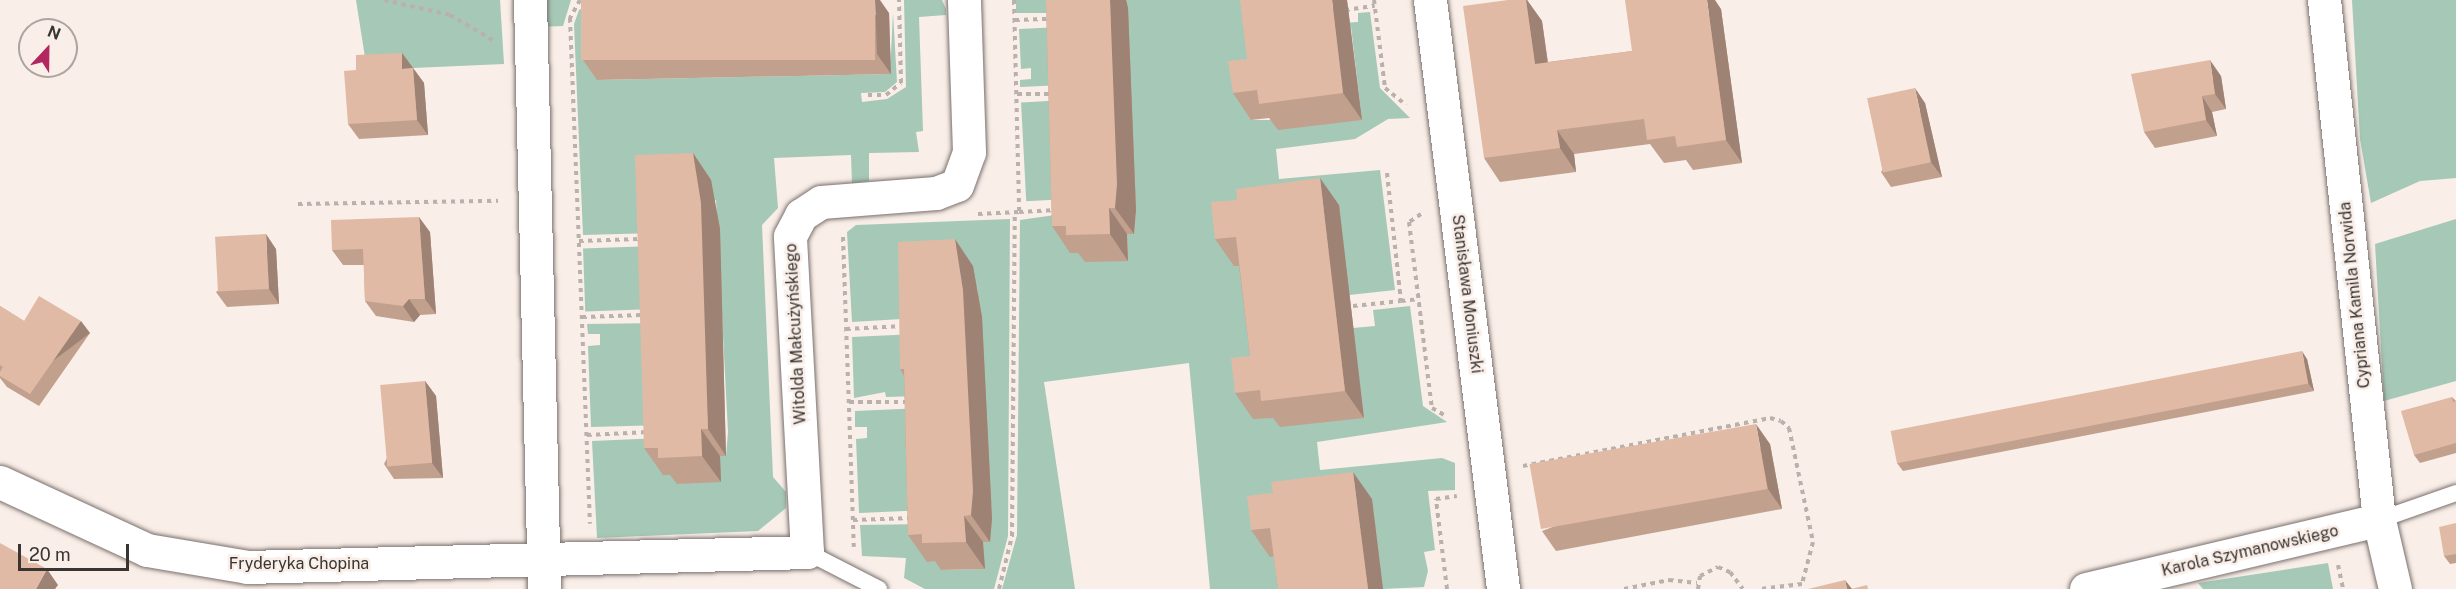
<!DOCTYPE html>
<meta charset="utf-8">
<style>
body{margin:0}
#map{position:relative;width:2456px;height:589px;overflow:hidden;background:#f9eee8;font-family:"Public Sans",sans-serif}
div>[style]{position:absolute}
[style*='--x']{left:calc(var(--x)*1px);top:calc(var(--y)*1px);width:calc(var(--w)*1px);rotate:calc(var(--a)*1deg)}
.green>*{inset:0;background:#a5c8b7;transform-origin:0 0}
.path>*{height:4px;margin-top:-2px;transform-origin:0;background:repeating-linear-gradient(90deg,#bab1ac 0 4.5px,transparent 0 9px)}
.roads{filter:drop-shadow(0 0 2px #7a706c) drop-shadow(0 0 2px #7a706c)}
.service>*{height:16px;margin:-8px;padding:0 8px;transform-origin:8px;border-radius:8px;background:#fff}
.minor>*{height:33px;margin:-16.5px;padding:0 16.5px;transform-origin:16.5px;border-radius:16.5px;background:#fff}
.wall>*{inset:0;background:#c2a08e}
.shaded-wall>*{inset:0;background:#9e8274;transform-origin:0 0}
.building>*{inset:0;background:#e1baa5;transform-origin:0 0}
span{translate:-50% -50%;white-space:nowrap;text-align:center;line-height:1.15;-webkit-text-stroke:5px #f9eee8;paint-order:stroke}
.street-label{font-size:16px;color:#393532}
.north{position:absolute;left:18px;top:18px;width:60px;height:60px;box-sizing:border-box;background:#f9eee8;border:2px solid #aca49f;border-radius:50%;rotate:22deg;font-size:16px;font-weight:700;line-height:24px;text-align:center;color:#393532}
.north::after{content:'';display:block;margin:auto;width:21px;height:27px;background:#b32761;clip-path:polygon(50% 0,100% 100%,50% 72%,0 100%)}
.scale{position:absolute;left:18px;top:544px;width:111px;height:27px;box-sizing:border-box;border:3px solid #393532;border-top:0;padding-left:8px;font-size:18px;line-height:21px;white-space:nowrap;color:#393532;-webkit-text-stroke:4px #f9eee8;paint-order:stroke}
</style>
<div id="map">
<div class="green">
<div style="clip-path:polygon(356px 0,500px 0,504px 64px,367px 70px)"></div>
<div style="clip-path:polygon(546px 0,571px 0,563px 26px,537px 27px)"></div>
<div style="clip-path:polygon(597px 0,598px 80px,890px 74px,893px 13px,897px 82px,885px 92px,861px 93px,862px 102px,887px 99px,906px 87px,904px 0,942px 0,946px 9px,946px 15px,919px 17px,923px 131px,916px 132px,919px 152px,869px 153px,869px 181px,852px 183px,851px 155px,774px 158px,778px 208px,762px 225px,773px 477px,786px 492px,786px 508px,758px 531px,597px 538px,592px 441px,661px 438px,726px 456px,728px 432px,716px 200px,657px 233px,583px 235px,574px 24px,579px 10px)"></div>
<div style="left:1016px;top:0;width:47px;height:13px"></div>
<div style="clip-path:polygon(1124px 0,1256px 0,1252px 120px,1362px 120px,1351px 27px,1342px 23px,1358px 22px,1358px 13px,1370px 12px,1380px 88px,1410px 118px,1388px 119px,1355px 139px,1276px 149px,1279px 179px,1380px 170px,1395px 290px,1349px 295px,1338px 205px,1254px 264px,1279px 417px,1364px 418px,1353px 328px,1375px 326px,1373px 310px,1410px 306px,1423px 406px,1447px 422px,1317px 442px,1320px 470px,1442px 458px,1455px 463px,1455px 490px,1428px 491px,1435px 550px,1424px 552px,1428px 571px,1424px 587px,1382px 589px,1372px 499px,1270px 556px,1289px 555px,1293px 589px,1210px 589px,1189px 363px,1044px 382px,1075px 589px,1002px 589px,1017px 535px,1020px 220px,1069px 213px,1084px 253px,1128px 261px,1127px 234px,1134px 234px,1136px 210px)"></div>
<div style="clip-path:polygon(2352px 0,2456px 0,2456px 178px,2420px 181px,2371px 203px,2360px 139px)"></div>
<div style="clip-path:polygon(1061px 27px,1063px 85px,1020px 87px,1020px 80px,1031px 79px,1031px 68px,1021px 69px,1019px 29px)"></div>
<div style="left:1067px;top:100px;width:99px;height:46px;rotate:87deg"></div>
<div style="clip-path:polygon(1010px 219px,1008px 536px,994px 589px,925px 589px,904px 578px,906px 558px,862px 556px,860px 525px,925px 524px,942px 570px,984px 569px,983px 542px,992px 517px,977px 286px,918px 318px,852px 322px,847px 232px,856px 225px)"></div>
<div style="clip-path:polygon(2456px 219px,2456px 381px,2384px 401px,2375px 244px)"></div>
<div style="left:653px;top:246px;width:63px;height:70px;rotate:88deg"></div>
<div style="clip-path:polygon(660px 323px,664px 425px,591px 427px,588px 346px,600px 345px,600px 334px,588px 334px,587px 324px)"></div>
<div style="clip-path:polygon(916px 334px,919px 396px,886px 397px,885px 392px,854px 398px,852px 337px)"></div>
<div style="clip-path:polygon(924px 408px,928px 510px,859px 513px,856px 439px,867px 438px,867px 427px,855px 427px,855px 411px)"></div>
<div style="clip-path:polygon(2328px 563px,2333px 589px,2203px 589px,2198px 583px)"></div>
</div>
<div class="path">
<div style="--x:384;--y:0;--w:68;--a:12.8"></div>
<div style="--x:450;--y:15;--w:53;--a:30.4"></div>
<div style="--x:580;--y:0;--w:21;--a:119"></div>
<div style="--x:570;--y:18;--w:506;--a:87.74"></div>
<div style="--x:1014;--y:0;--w:212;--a:88.6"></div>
<div style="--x:1019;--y:212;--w:37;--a:-3"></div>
<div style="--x:1374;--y:0;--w:89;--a:82.9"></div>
<div style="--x:1385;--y:88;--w:27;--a:39"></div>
<div style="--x:1345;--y:10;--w:30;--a:-8"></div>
<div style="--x:1015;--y:20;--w:35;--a:-2"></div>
<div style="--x:1017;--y:94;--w:35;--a:0"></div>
<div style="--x:868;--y:95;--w:18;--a:0"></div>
<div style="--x:886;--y:95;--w:19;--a:-39"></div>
<div style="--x:901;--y:83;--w:83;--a:-91.4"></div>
<div style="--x:1387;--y:173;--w:129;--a:83.8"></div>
<div style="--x:1401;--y:301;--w:18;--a:-6"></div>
<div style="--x:298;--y:204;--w:200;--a:-0.9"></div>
<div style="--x:978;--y:214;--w:41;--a:-2.8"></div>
<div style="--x:1421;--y:214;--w:14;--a:146"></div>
<div style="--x:1409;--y:222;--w:187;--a:83"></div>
<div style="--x:1432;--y:408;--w:16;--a:30"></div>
<div style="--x:843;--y:237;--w:310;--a:88"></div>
<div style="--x:579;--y:241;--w:59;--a:-1.9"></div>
<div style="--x:1353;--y:306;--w:48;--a:-5.9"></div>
<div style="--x:582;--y:317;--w:60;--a:-1.9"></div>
<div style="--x:846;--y:329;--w:57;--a:-3"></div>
<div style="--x:849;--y:402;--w:58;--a:0"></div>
<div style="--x:587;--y:435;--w:62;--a:-2.8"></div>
<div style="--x:1523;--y:466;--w:252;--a:-11"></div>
<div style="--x:1770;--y:418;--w:11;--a:15"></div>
<div style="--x:1781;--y:421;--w:11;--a:41"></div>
<div style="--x:1789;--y:428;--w:116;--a:78.1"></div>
<div style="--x:1813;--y:542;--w:43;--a:104.7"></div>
<div style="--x:1802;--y:584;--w:42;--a:173.2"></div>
<div style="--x:853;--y:520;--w:59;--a:-1.9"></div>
<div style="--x:2338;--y:565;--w:25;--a:78"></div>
<div style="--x:999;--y:589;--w:55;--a:-76.2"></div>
<div style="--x:1012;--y:536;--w:324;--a:-89.5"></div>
<div style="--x:1447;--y:589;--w:91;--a:-97"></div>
<div style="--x:1436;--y:499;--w:21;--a:-8"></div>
<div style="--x:1624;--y:589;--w:46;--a:-11.3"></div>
<div style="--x:1669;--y:580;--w:28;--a:6"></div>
<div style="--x:1698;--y:589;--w:13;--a:-81"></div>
<div style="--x:1700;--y:576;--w:20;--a:-27"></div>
<div style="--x:1718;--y:567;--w:13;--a:23"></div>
<div style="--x:1730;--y:572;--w:21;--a:53"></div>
</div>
<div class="roads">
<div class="service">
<div style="--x:2379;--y:520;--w:82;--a:-19.3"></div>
<div style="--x:807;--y:552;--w:81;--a:27.2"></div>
</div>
<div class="minor">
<div style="--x:530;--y:0;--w:589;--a:88.64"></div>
<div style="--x:1430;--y:0;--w:594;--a:82.93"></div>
<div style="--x:2324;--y:0;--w:523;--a:83.96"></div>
<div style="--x:2379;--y:520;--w:71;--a:76.9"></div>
<div style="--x:0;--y:482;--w:162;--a:24.8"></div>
<div style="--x:147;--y:550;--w:101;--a:9.6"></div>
<div style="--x:247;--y:567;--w:560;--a:-1.53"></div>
<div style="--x:807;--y:552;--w:316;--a:-93.1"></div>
<div style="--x:790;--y:236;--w:24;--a:-62"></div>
<div style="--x:801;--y:215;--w:24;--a:-33"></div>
<div style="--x:821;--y:202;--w:115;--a:-4.5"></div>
<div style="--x:936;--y:193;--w:22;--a:-21"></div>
<div style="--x:957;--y:185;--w:35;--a:-70"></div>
<div style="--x:969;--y:152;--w:152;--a:-91.9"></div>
<div style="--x:2086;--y:589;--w:301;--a:-13.3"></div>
</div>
</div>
<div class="wall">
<div style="clip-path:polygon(1046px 0,1126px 0,1128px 8px,1136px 210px,1134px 234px,1127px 234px,1128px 261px,1085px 262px,1078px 253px,1070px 253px,1052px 226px)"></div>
<div style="clip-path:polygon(1347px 0,1362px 120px,1278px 130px,1269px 118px,1251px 120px,1233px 93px,1247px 59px)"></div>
<div style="clip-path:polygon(1508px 0,1527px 0,1542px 21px,1548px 62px,1632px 51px,1721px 9px,1742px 163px,1693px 170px,1686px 160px,1664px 163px,1650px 144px,1574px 154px,1576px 172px,1500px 182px,1484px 158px)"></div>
<div style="clip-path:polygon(889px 13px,891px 74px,597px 80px,583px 60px)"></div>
<div style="clip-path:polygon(402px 53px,424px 83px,428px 135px,359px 139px,348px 124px,356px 70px)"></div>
<div style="clip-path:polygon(2221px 76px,2226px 109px,2212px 112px,2217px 136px,2155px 148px,2144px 132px)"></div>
<div style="clip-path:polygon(1925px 103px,1942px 177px,1891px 187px,1881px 172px)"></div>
<div style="clip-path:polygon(693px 153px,711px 180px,720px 229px,726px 456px,720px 456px,721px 482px,677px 484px,670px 475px,663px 475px,644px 448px)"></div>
<div style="clip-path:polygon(1339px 205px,1364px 418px,1280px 427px,1273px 418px,1253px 419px,1235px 393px,1250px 356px,1239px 266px,1234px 266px,1215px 239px)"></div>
<div style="clip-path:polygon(430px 232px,436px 314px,420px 315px,414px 322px,376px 316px,365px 301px,364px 265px,343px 265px,332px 250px)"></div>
<div style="clip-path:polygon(276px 249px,279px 304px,227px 307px,216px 292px)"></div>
<div style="clip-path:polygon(973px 266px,982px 317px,992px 518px,990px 542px,983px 542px,985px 569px,941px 570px,935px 561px,927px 562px,908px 535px,904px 376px,900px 369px)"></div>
<div style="clip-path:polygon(0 306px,24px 321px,90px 333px,39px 406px,7px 387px,0 378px)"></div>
<div style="clip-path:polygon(2307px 359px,2314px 391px,1903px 471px,1897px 463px)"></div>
<div style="clip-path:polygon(425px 381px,436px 396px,443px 478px,394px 479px,384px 464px)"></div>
<div style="clip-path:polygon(2452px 397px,2456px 401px,2456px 453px,2420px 463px,2414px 455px)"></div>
<div style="clip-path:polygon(1770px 444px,1782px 509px,1556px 551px,1542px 531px)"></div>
<div style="clip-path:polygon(1372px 499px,1383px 589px,1278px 589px,1274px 556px,1270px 557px,1251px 530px)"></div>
<div style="clip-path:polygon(2456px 523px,2456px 563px,2450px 564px,2444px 556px)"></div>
</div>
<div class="shaded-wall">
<div style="clip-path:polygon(875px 0,880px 0,889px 13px,891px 74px,877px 54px)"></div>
<div style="clip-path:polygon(1110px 0,1126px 0,1128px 8px,1136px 210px,1134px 234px,1115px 208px)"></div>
<div style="clip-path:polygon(1332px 0,1347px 0,1362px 120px,1343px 93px)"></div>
<div style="clip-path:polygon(1526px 0,1527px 0,1542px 21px,1551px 87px,1535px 64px)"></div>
<div style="clip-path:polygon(1707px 0,1715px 0,1721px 9px,1742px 163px,1726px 140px)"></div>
<div style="clip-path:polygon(402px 53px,413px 68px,402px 69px)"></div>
<div style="clip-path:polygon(2210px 60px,2221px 76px,2226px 109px,2215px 94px)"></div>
<div style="clip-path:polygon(413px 68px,424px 83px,428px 135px,417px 120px)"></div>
<div style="clip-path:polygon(1915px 88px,1925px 103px,1942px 177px,1931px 162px)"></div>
<div style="clip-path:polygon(2202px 96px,2212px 112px,2217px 136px,2206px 120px)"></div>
<div style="clip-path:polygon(1557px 130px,1574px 154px,1576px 172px,1560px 148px)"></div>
<div style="clip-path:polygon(693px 153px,711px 180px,720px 229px,726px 456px,708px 429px)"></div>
<div style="clip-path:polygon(1320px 178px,1339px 205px,1364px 418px,1345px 391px)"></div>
<div style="clip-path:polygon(1109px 208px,1127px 234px,1128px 261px,1110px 234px)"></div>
<div style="clip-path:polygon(419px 217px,430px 232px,436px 314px,425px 299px)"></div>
<div style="clip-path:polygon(266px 234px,276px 249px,279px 304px,269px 289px)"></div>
<div style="clip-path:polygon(955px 239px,973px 266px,982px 317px,992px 518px,990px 542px,971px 515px)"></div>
<div style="clip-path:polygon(409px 299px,420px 315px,414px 322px,403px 306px)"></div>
<div style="left:81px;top:321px;width:15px;height:89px;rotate:53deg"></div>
<div style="clip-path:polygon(2302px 351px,2307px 359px,2314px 391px,2308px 383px)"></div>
<div style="clip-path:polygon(425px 381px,436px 396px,443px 478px,432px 463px)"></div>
<div style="clip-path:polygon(1756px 424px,1770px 444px,1782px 509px,1768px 489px)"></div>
<div style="clip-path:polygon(701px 429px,720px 456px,721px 482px,702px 456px)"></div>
<div style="clip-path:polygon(1353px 472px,1372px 499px,1383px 589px,1368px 589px)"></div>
<div style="clip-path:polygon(964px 516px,983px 542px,985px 569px,966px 542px)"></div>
<div style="clip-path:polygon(47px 569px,58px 585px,55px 589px,36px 589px)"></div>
<div style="clip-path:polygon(1845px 580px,1852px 589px,1847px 589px)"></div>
</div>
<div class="building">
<div style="left:581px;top:0;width:294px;height:60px"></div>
<div style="clip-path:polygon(1046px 0,1110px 0,1117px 184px,1115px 208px,1109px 208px,1110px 234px,1066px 235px,1066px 226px,1052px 226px)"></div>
<div style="clip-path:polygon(1240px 0,1332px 0,1343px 93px,1259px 104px,1257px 90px,1233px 93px,1228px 61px,1247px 59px)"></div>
<div style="clip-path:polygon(1508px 0,1526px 0,1535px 64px,1632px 51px,1625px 0,1707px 0,1726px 140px,1677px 147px,1675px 136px,1647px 140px,1644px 119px,1557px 130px,1560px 148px,1484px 158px,1463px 6px)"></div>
<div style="clip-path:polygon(402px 53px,402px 69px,413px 68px,417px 120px,348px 124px,344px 71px,356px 70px,356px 55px)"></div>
<div style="clip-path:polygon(2210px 60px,2215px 94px,2202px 96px,2206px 120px,2144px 132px,2131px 74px)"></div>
<div style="left:1915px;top:88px;width:76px;height:49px;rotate:78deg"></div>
<div style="clip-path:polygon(693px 153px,701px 203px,708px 429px,701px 429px,702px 456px,658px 458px,658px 448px,644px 448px,635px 155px)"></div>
<div style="clip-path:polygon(1320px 178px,1345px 391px,1261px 401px,1260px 390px,1235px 393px,1231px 358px,1250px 356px,1236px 237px,1215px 239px,1211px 202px,1237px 200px,1236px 189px)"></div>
<div style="clip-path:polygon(419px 217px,425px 299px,409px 299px,403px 306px,365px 301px,363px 249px,332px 250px,331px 220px)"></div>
<div style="left:266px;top:234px;width:55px;height:51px;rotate:87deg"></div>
<div style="clip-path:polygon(955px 239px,963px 290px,973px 491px,971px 515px,964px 516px,966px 542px,922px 543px,922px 534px,908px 535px,904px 369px,900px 369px,898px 242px)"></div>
<div style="clip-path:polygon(39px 296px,81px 321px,30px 394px,0 376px,0 372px,3px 367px,0 365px,0 306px,24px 321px)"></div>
<div style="left:2302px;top:351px;width:33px;height:419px;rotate:79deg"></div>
<div style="left:425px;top:381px;width:82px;height:45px;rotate:85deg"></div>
<div style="clip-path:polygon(2452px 397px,2453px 402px,2456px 401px,2456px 443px,2414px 455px,2401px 411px)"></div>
<div style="left:1756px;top:424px;width:66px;height:230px;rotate:80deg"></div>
<div style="clip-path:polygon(1353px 472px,1368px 589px,1278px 589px,1270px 528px,1251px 530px,1247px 496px,1273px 493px,1271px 482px)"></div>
<div style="clip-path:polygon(2456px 523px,2456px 554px,2444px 556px,2439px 527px)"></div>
<div style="clip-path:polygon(0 543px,47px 569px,36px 589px,0 589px)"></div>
<div style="clip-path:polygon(1845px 580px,1847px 589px,1808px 589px)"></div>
<div style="clip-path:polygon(1867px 585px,1868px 589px,1851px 589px)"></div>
</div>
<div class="street-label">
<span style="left:1467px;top:294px;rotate:83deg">Stanisława Moniuszki</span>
<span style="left:2355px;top:295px;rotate:-96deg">Cypriana Kamila Norwida</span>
<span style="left:796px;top:334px;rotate:-93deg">Witolda Małcużyńskiego</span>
<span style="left:2250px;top:551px;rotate:-13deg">Karola Szymanowskiego</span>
<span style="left:299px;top:564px">Fryderyka Chopina</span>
</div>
<div class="north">N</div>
<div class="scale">20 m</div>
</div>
